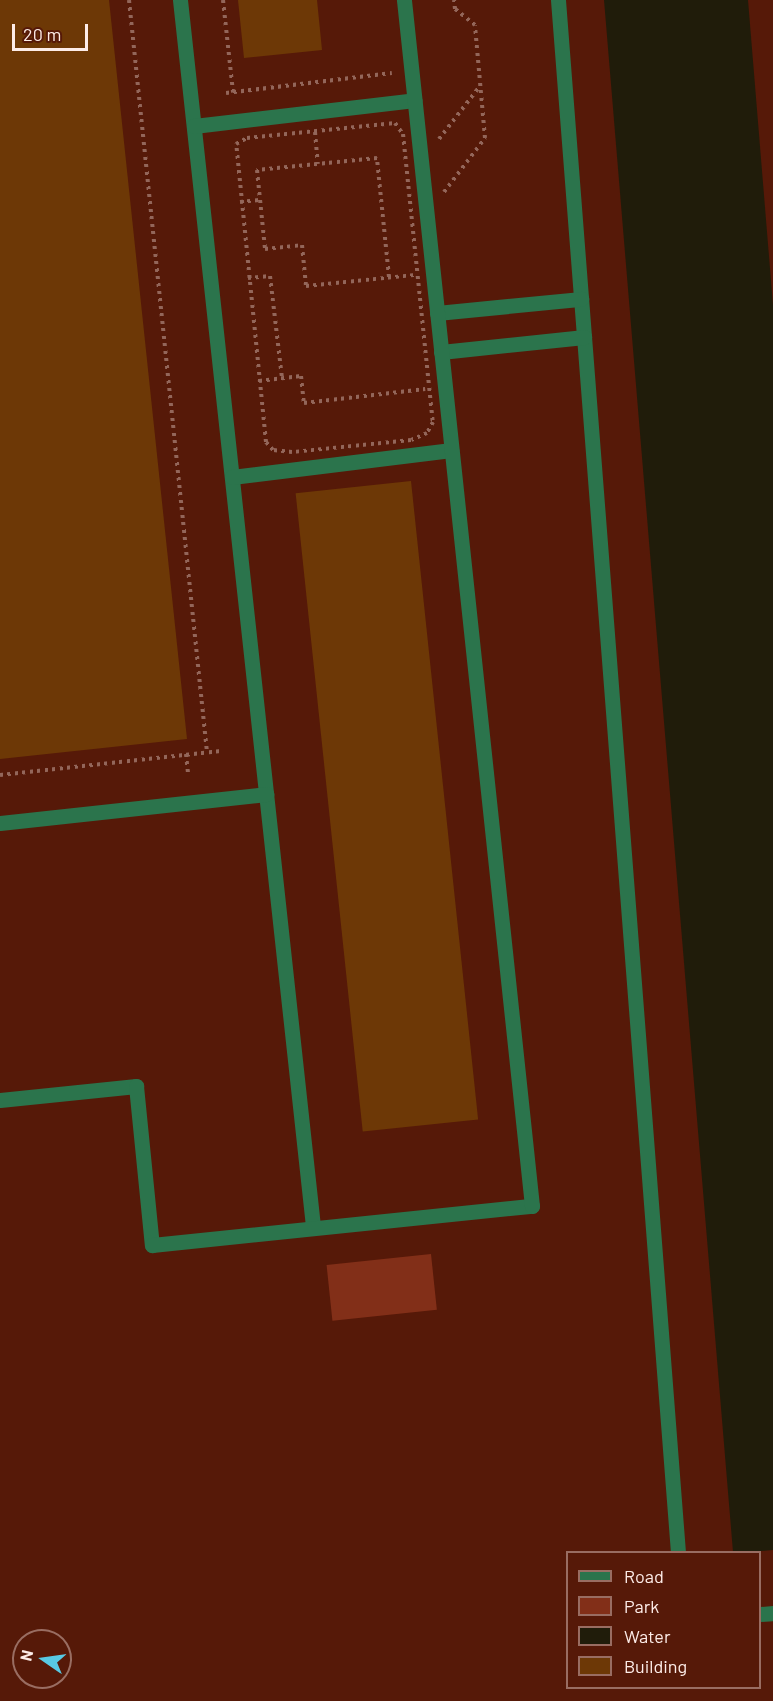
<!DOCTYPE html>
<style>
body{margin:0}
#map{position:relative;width:773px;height:1701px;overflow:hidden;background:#561908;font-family:Barlow,sans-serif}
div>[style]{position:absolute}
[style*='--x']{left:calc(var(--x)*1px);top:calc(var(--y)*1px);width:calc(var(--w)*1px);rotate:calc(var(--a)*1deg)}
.green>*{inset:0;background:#822f18;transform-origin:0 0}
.water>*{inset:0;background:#201c0a}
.building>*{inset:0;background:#6d3806;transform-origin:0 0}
.path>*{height:4px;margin-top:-2px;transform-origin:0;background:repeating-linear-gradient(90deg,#93665a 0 3px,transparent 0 7.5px)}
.minor>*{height:15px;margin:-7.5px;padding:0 7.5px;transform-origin:7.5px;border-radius:7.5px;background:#2b744c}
span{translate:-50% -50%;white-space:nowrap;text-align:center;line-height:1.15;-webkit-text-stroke:6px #561908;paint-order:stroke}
.legend{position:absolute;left:566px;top:1551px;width:195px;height:138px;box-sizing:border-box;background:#561908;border:2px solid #996d62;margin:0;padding:8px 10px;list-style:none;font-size:18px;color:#fdece8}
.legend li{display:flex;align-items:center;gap:12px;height:30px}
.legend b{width:30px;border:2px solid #996d62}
.north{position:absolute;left:12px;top:1629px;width:60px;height:60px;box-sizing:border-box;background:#561908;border:2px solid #996d62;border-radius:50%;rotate:283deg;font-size:16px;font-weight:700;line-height:24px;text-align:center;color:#fdece8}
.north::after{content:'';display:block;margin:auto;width:21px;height:27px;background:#58c9e4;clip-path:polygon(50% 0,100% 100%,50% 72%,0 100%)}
.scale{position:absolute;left:12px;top:24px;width:76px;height:27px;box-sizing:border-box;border:3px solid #fdece8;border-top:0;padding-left:8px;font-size:18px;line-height:21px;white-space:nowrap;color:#fdece8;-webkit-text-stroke:4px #561908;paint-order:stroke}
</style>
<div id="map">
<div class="green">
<div style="left:431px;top:1254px;width:56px;height:105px;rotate:84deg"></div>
</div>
<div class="water">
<div style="clip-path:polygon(604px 0,748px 0,773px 305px,773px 1550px,752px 1552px,733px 1552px)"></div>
</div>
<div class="building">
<div style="clip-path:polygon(0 0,109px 0,187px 739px,0 759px)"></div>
<div style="clip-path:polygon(238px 0,317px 0,322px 50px,244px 58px)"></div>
<div style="left:411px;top:481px;width:642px;height:116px;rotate:84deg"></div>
</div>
<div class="path">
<div style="--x:129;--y:0;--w:756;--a:84.08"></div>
<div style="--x:223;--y:0;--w:93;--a:83.8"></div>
<div style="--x:226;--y:93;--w:167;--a:-6.9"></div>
<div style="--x:395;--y:123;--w:14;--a:54"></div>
<div style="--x:403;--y:134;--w:290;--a:84.1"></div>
<div style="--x:433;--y:422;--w:13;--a:119"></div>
<div style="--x:427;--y:433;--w:17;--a:156"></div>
<div style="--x:411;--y:440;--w:120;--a:174.2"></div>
<div style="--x:292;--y:452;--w:19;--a:-174"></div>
<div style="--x:273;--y:450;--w:11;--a:-131"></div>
<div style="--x:266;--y:442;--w:300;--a:-95.7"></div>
<div style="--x:236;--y:144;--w:13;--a:-29"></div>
<div style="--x:247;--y:138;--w:149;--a:-5.8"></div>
<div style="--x:315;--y:132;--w:32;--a:85"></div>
<div style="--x:439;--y:139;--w:67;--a:-52.3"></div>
<div style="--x:444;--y:192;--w:68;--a:-52.8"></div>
<div style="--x:485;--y:138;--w:113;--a:-95.1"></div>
<div style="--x:475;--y:25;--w:26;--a:-141"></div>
<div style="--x:455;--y:9;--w:9;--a:-96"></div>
<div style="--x:240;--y:202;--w:20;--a:-6"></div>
<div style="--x:389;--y:277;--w:120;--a:-95.8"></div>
<div style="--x:377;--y:158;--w:121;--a:174.3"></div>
<div style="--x:257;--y:170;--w:79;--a:84.2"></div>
<div style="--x:265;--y:249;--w:37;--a:-6"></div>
<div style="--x:302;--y:245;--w:41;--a:84.4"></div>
<div style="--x:306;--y:286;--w:110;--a:-5.8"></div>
<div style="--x:248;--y:278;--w:22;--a:-5"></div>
<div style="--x:270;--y:276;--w:103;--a:83.3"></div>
<div style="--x:259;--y:381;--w:42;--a:-6.8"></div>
<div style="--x:301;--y:376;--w:27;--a:84"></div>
<div style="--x:304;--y:403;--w:122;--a:-6.6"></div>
<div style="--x:186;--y:754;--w:20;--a:84"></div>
<div style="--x:0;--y:775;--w:222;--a:-6.2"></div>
</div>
<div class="minor">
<div style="--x:180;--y:0;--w:1234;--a:83.81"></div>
<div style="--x:558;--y:0;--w:1557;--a:85.58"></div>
<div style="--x:194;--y:126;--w:222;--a:-6.7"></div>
<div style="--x:437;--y:313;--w:145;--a:-5.6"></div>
<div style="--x:441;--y:352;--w:144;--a:-6"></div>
<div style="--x:232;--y:477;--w:221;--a:-7"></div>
<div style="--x:0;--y:823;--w:268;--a:-6.2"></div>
<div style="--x:0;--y:1100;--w:137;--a:-5.9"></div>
<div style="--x:136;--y:1086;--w:160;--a:84.3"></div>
<div style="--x:152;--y:1245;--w:382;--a:-5.9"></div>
<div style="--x:532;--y:1206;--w:1213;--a:-96.06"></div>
<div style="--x:760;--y:1614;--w:13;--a:-4"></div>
</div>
<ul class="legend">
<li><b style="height:8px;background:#2b744c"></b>Road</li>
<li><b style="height:16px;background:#822f18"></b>Park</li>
<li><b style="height:16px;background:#201c0a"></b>Water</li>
<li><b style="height:16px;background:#6d3806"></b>Building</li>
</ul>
<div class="north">N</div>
<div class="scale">20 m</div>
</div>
